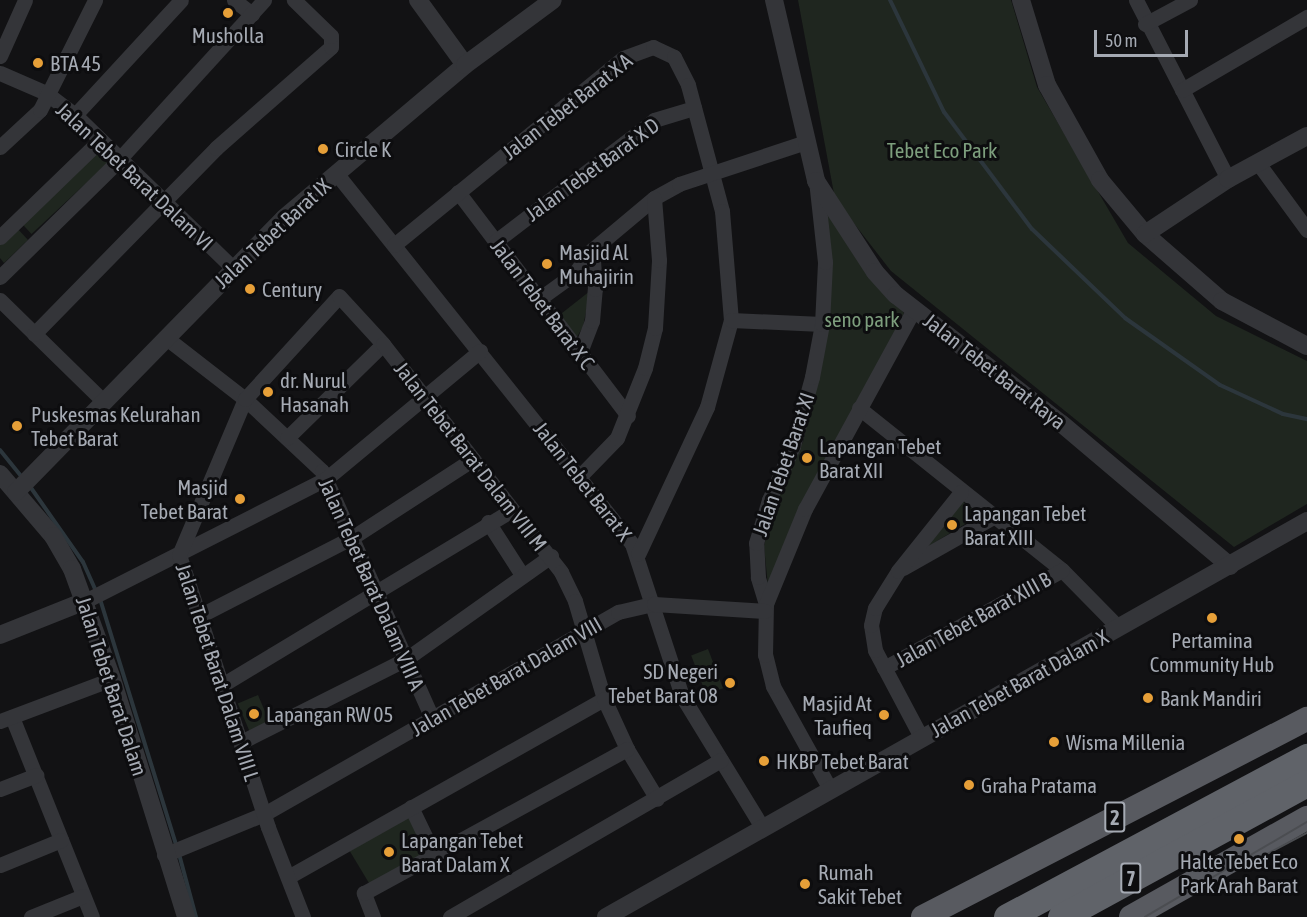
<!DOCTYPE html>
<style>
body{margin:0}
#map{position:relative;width:1307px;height:917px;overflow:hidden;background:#121214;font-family:"Asap Condensed",sans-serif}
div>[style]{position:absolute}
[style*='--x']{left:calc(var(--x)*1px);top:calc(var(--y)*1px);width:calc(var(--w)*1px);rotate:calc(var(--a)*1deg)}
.green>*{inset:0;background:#1f261f;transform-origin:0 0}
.stream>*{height:4px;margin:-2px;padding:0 2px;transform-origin:2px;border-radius:2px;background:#2c363c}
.minor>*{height:15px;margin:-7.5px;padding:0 7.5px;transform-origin:7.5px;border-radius:7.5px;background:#343539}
.tertiary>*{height:18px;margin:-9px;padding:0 9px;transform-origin:9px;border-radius:9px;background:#343539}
.trunk>*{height:24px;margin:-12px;padding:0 12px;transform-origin:12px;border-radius:12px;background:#585a60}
.motorway>*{height:27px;margin:-13.5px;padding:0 13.5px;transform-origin:13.5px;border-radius:13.5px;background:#606369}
.tram>*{height:1.5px;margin:-0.75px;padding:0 0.75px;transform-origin:0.75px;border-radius:0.75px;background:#4b4d51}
.dots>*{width:16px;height:16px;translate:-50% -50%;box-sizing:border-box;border:3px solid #0d0d0f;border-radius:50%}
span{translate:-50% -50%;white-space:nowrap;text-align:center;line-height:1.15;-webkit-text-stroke:6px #0d0d0f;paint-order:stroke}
.shield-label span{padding:2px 4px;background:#0d0d0f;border:2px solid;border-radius:4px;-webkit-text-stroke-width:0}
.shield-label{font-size:20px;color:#a5aab3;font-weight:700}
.poi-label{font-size:21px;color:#a5aab3}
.left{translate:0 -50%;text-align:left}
.right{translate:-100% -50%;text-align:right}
.street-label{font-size:21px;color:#a5aab3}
.park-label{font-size:21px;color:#7d9e7d}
.scale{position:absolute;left:1094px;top:30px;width:94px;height:27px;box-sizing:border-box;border:3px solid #a5aab3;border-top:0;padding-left:8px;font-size:18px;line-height:21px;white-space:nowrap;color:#a5aab3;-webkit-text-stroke:4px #0d0d0f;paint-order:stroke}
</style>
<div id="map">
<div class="green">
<div style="clip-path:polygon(798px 0,1011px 0,1037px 87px,1128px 243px,1216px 316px,1307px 361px,1307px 504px,1234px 547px,891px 271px,835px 199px)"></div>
<div style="left:99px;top:145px;width:19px;height:110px;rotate:47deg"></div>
<div style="clip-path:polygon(824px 210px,904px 313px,794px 529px,774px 606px,769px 596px,764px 546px,773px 507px,803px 442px,827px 324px)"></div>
<div style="clip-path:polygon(17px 228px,28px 240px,4px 263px,0 258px,0 244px)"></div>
<div style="clip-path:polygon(590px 291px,583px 327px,575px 340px,557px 317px)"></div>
<div style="clip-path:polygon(961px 500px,980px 515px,909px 558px)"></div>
<div style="left:708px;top:649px;width:42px;height:18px;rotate:69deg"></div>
<div style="left:258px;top:695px;width:33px;height:22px;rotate:67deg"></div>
<div style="left:408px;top:816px;width:45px;height:68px;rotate:59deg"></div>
</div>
<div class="stream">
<div style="--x:890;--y:0;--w:124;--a:64.3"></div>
<div style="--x:944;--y:112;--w:146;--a:53.1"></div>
<div style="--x:1032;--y:229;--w:129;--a:43.7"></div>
<div style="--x:1125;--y:318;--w:116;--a:35.2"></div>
<div style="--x:1220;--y:385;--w:69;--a:24.7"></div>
<div style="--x:1283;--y:414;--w:25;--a:12"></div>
<div style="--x:0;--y:450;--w:35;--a:51"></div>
<div style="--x:29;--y:485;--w:94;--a:55"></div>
<div style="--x:83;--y:562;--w:34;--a:66"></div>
<div style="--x:100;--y:599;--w:260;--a:72.8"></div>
<div style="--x:179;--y:854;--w:65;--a:74.9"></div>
</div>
<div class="minor">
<div style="--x:234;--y:0;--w:23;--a:38"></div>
<div style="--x:1136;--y:0;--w:201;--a:62.8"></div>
<div style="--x:1145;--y:24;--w:51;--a:-28.1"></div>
<div style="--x:0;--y:56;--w:61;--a:-65.9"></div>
<div style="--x:0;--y:73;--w:50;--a:23.5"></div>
<div style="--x:46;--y:93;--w:36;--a:37"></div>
<div style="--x:75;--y:115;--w:220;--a:44.1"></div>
<div style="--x:1182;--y:90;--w:145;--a:-30.3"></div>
<div style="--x:75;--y:115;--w:156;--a:-47.3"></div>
<div style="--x:0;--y:147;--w:54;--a:-42.8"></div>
<div style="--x:40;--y:110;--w:123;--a:-63.4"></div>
<div style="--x:1258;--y:163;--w:83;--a:53.8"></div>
<div style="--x:336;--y:173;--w:475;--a:51.4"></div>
<div style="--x:632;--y:544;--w:160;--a:71.8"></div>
<div style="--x:682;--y:696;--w:153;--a:58.6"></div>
<div style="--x:458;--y:192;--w:281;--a:52.8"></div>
<div style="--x:0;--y:237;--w:139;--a:-44.1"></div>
<div style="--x:496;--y:241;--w:199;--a:-37.4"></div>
<div style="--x:654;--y:120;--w:42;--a:-16.7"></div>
<div style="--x:394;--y:245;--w:296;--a:-39.2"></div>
<div style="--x:623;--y:58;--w:32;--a:-20"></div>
<div style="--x:653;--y:47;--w:23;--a:25"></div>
<div style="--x:674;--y:57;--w:31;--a:63"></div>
<div style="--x:688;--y:85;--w:131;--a:74.9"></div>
<div style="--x:722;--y:211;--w:109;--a:85.3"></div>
<div style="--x:731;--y:320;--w:90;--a:105.4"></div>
<div style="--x:707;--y:407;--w:162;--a:115.1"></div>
<div style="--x:0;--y:277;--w:160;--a:-44.5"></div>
<div style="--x:114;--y:165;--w:223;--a:-47.7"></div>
<div style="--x:539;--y:299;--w:44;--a:-35.8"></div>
<div style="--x:575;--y:273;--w:29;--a:-54"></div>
<div style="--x:592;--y:250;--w:81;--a:-40"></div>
<div style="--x:654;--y:198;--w:29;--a:-29"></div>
<div style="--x:679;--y:184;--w:134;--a:-18.3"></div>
<div style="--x:0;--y:300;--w:144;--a:44.4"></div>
<div style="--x:731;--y:320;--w:91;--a:2.5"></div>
<div style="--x:34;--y:334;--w:260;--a:-45.6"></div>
<div style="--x:216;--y:148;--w:153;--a:-41.3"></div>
<div style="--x:331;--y:47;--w:11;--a:-90"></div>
<div style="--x:331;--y:36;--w:52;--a:-135.8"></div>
<div style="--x:165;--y:337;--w:101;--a:37.8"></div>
<div style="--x:245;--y:399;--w:105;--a:43.1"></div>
<div style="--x:322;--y:471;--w:273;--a:66"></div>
<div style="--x:580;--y:352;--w:33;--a:-69"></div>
<div style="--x:592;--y:321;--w:32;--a:-85"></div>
<div style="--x:595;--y:289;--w:39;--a:-94"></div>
<div style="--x:859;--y:408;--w:260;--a:38.6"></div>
<div style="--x:1062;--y:570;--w:81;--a:45.5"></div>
<div style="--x:287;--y:438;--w:134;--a:-44.4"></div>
<div style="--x:580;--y:476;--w:53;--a:-45.8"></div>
<div style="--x:617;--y:438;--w:75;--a:-68.2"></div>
<div style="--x:645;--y:368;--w:41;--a:-76"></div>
<div style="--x:655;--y:328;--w:68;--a:-86.6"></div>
<div style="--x:659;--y:260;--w:62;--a:-94.6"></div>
<div style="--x:488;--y:522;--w:63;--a:57.3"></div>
<div style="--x:903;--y:568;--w:103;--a:-29.5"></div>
<div style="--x:85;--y:601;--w:271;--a:-26.9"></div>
<div style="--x:327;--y:478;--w:199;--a:-39.7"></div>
<div style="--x:766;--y:604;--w:28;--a:-107"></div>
<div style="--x:758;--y:577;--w:34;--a:-93"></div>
<div style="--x:756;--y:543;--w:45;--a:-73.2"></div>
<div style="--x:769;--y:500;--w:59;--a:-66"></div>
<div style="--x:793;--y:446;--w:72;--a:-74.6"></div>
<div style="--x:812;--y:377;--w:54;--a:-79.3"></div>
<div style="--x:822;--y:324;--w:62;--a:-87.2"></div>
<div style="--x:825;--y:262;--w:81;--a:-96.3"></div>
<div style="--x:201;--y:615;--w:171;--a:-27.2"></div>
<div style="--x:353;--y:537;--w:143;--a:-33"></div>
<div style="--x:884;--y:668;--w:203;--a:-28.8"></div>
<div style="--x:222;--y:685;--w:337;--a:-31.1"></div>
<div style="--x:12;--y:717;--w:215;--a:68.2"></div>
<div style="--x:0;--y:721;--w:120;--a:-20.6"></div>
<div style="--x:921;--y:737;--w:98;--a:-117.9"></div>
<div style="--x:875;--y:650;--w:25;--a:-99"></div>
<div style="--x:871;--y:625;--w:17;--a:-77"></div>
<div style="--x:875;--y:608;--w:44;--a:-58.1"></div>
<div style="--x:898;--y:571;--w:101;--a:-51.4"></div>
<div style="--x:241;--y:742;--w:185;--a:-26.7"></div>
<div style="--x:406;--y:659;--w:178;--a:-35.4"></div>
<div style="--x:0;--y:789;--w:39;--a:-21"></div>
<div style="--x:830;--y:789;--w:118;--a:-119"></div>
<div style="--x:773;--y:686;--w:32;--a:-104"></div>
<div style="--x:765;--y:655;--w:51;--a:-88.9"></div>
<div style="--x:766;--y:604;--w:103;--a:-67.7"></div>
<div style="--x:805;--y:509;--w:228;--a:-61.4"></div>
<div style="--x:411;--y:807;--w:55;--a:64.4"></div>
<div style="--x:164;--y:855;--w:108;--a:-22.3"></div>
<div style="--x:264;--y:814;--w:408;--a:-29.7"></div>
<div style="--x:618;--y:612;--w:37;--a:-13"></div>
<div style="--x:654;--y:604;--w:111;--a:3.6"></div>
<div style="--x:0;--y:865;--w:66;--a:-22.3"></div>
<div style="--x:288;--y:877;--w:363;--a:-29.4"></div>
<div style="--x:31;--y:917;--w:56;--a:-22"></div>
<div style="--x:303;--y:917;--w:97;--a:-111.3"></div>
<div style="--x:268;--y:827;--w:286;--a:-108.1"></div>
<div style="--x:179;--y:555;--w:169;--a:-67.1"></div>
<div style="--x:245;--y:399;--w:139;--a:-47.6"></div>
<div style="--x:339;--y:296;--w:65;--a:47.5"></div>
<div style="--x:383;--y:344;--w:289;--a:52"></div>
<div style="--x:561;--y:572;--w:32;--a:64"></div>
<div style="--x:575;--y:601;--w:102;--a:73.5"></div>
<div style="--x:604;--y:699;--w:55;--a:65.3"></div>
<div style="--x:627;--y:749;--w:58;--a:59"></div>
<div style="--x:373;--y:917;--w:26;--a:-111"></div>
<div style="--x:364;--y:893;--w:300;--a:-28.7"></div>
<div style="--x:450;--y:917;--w:313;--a:-30.1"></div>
</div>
<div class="tertiary">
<div style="--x:418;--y:0;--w:80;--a:54.1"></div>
<div style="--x:774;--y:0;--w:186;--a:76.9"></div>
<div style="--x:816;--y:181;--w:108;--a:57"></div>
<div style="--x:875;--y:272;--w:31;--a:48"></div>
<div style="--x:896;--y:295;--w:210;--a:37.9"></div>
<div style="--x:1062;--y:424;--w:220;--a:40.2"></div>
<div style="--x:1021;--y:0;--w:89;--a:73"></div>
<div style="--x:1047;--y:85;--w:109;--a:60.8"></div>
<div style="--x:1100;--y:180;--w:70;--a:50.2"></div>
<div style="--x:1145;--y:234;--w:102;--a:41"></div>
<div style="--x:1222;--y:301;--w:96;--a:27.9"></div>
<div style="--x:1145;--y:234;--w:100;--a:-33.5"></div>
<div style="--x:1228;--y:179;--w:90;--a:-28.6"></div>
<div style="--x:0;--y:474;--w:82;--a:49.5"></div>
<div style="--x:53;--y:536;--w:38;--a:60"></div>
<div style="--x:72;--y:569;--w:117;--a:70"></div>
<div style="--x:112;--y:679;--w:249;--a:72.7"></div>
<div style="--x:16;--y:492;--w:383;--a:-45.6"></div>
<div style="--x:284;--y:218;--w:237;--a:-40.2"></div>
<div style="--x:465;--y:65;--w:109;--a:-36.5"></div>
<div style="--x:0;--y:635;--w:92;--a:-21.8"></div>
<div style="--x:606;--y:917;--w:805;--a:-29.46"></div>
</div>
<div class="trunk">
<div style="--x:923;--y:917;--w:432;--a:-27.3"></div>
<div style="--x:1131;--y:917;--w:202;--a:-29.4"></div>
</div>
<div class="motorway">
<div style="--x:1007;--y:917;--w:340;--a:-28.1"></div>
<div style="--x:1061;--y:917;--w:280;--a:-28.6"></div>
</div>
<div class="tram">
<div style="--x:1254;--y:861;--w:60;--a:-27.8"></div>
<div style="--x:1145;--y:917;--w:188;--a:-30.4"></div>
</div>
<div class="dots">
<div style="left:228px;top:13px;background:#e69f38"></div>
<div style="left:38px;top:63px;background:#e69f38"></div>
<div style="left:323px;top:149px;background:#e69f38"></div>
<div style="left:547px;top:264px;background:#e69f38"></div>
<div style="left:250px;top:289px;background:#e69f38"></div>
<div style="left:268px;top:392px;background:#e69f38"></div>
<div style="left:17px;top:426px;background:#e69f38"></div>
<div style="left:807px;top:458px;background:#e69f38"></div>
<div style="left:240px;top:499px;background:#e69f38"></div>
<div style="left:952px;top:525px;background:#e69f38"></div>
<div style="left:1212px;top:618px;background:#e69f38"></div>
<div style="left:730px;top:683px;background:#e69f38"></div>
<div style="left:1148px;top:698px;background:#e69f38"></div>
<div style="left:254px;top:714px;background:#e69f38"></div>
<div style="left:884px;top:715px;background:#e69f38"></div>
<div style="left:1054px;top:742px;background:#e69f38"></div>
<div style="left:764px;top:761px;background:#e69f38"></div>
<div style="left:969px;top:785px;background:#e69f38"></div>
<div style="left:1239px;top:839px;background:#e69f38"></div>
<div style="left:389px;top:852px;background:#e69f38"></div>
<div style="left:805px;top:884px;background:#e69f38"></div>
</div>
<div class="shield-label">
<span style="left:1115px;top:817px">2</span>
<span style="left:1131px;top:878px">7</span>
</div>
<div class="poi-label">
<span style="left:228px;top:35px">Musholla</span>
<span class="left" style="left:50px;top:63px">BTA 45</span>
<span class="left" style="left:335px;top:149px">Circle K</span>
<span class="left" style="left:559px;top:264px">Masjid Al<br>Muhajirin</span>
<span class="left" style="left:262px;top:289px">Century</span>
<span class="left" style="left:280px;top:392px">dr. Nurul<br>Hasanah</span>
<span class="left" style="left:31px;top:426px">Puskesmas Kelurahan<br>Tebet Barat</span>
<span class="left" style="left:819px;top:458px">Lapangan Tebet<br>Barat XII</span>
<span class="right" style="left:228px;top:499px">Masjid<br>Tebet Barat</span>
<span class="left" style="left:964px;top:525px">Lapangan Tebet<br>Barat XIII</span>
<span style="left:1212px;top:652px">Pertamina<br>Community Hub</span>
<span class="right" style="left:718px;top:683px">SD Negeri<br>Tebet Barat 08</span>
<span class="left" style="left:1160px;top:698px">Bank Mandiri</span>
<span class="right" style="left:872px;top:715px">Masjid At<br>Taufieq</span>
<span class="left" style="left:266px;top:714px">Lapangan RW 05</span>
<span class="left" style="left:1066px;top:742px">Wisma Millenia</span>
<span class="left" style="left:776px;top:761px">HKBP Tebet Barat</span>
<span class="left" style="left:981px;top:785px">Graha Pratama</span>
<span class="left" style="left:401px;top:852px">Lapangan Tebet<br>Barat Dalam X</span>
<span style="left:1239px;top:873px">Halte Tebet Eco<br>Park Arah Barat</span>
<span class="left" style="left:818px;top:884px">Rumah<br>Sakit Tebet</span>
</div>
<div class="street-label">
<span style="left:567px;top:106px;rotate:-38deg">Jalan Tebet Barat X A</span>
<span style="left:592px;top:169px;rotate:-36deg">Jalan Tebet Barat X D</span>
<span style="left:135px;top:176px;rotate:43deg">Jalan Tebet Barat Dalam VI</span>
<span style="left:272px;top:233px;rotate:-43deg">Jalan Tebet Barat IX</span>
<span style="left:543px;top:304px;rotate:53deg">Jalan Tebet Barat X C</span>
<span style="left:995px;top:371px;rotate:38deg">Jalan Tebet Barat Raya</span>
<span style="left:471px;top:456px;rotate:52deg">Jalan Tebet Barat Dalam VIII M</span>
<span style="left:783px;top:464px;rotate:-71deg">Jalan Tebet Barat XI</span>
<span style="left:583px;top:481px;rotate:52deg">Jalan Tebet Barat X</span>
<span style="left:372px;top:584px;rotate:66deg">Jalan Tebet Barat Dalam VIII A</span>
<span style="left:973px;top:619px;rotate:-29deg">Jalan Tebet Barat XIII B</span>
<span style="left:218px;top:672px;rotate:72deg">Jalan Tebet Barat Dalam VIII L</span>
<span style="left:506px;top:676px;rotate:-30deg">Jalan Tebet Barat Dalam VIII</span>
<span style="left:1019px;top:683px;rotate:-29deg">Jalan Tebet Barat Dalam X</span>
<span style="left:112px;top:686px;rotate:72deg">Jalan Tebet Barat Dalam</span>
</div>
<div class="park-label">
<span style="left:942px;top:150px">Tebet Eco Park</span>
<span style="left:862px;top:319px">seno park</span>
</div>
<div class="scale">50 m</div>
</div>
